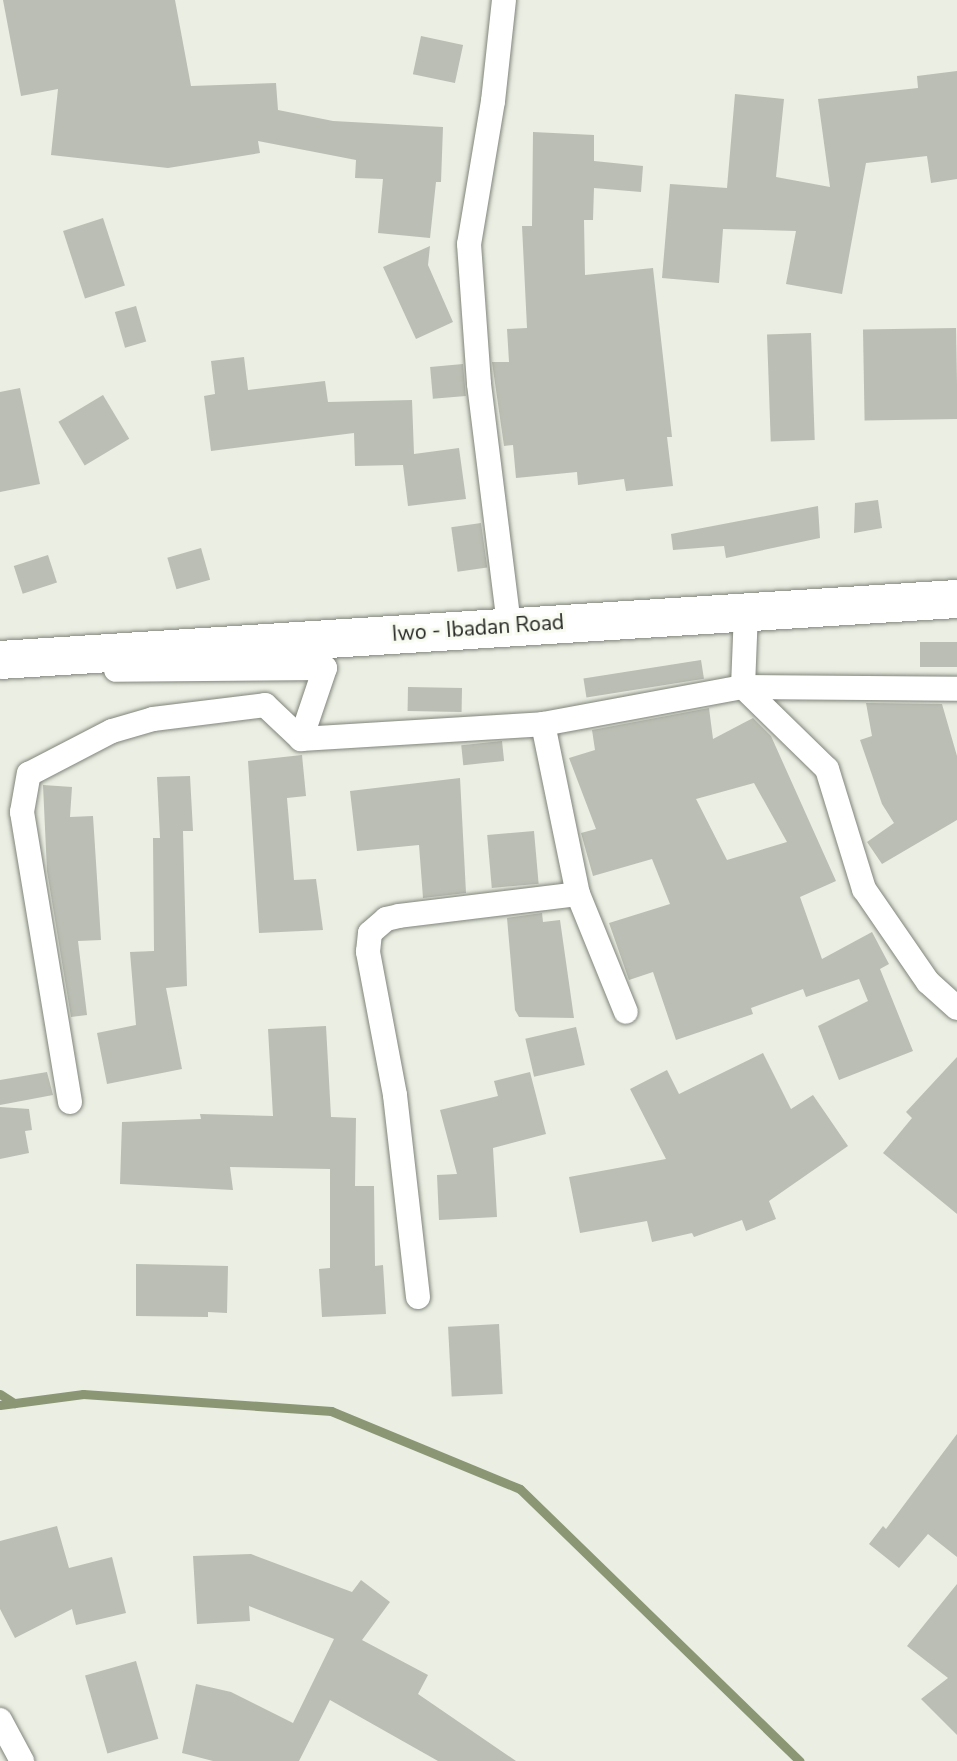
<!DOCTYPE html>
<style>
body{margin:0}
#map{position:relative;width:957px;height:1761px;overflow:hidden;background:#eaeee3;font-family:"Nunito Sans",sans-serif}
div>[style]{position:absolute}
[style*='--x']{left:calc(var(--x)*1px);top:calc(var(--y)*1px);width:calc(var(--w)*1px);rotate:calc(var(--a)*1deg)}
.stream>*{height:9px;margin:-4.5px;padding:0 4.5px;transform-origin:4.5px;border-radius:4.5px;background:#8b9674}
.building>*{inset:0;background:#babeb4;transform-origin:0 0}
.roads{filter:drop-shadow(0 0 2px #80847a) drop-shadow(0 0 2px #80847a)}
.street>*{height:24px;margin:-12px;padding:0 12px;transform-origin:12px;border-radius:12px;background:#fff}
.primary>*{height:38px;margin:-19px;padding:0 19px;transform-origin:19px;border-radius:19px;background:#fff}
span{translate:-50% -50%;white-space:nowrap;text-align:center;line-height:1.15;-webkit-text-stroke:6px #f7fbf0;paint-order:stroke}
.street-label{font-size:21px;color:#262724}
</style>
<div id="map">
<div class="stream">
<div style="--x:0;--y:1394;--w:17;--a:33"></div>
<div style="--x:0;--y:1405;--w:84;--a:-7.5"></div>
<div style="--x:83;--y:1394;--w:249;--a:3.9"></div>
<div style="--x:331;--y:1411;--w:204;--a:22.4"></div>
<div style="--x:520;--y:1489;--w:390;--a:44.2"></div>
</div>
<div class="building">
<div style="clip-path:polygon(3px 0,175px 0,191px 86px,276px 83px,278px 110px,333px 121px,443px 127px,441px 182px,436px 182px,430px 238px,378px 233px,383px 179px,355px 178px,356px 160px,258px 141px,260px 153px,168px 168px,51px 155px,58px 89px,21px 96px)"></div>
<div style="left:421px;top:36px;width:43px;height:39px;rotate:12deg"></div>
<div style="clip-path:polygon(957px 71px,957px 179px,931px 183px,927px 156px,866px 163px,842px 294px,786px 284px,796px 231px,723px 229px,719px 283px,662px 278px,670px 184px,727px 188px,735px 94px,784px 99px,776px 177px,830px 187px,818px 99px,918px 88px,917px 76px)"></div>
<div style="clip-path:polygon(533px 132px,594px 135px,594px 161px,643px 166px,641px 192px,594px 188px,593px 220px,584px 220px,585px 275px,653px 268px,672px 437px,667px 437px,673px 486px,626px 491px,624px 479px,578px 485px,577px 472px,516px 478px,513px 445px,504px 446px,492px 362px,509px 362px,507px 329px,527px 328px,522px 226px,532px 226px)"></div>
<div style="left:103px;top:218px;width:71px;height:42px;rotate:72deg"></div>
<div style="clip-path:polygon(430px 246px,428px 265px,453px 322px,416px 339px,383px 267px)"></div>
<div style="left:136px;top:306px;width:37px;height:22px;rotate:74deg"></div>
<div style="left:956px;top:328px;width:91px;height:93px;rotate:89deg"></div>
<div style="left:811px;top:333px;width:107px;height:44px;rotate:88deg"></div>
<div style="clip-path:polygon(244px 357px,248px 390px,325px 381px,328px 402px,412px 400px,414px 454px,459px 448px,466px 499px,408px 506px,403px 465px,355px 466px,354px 433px,211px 451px,204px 396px,215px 394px,211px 361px)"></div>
<div style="left:463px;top:364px;width:32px;height:33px;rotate:85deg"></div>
<div style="clip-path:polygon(20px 388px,40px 484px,0 492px,0 392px)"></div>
<div style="left:103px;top:395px;width:51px;height:52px;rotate:59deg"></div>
<div style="clip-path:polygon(878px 500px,882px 528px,854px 533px,855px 503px)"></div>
<div style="clip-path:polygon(818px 506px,820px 538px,726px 558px,724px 546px,673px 550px,671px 534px)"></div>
<div style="left:481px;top:523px;width:45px;height:30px;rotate:82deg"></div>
<div style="left:201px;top:548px;width:33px;height:35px;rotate:74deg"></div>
<div style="left:48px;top:555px;width:29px;height:36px;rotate:72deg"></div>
<div style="left:957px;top:642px;width:25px;height:37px;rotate:90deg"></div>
<div style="left:701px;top:660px;width:19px;height:119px;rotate:81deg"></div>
<div style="left:408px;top:687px;width:54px;height:24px;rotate:1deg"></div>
<div style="clip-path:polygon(866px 703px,942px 704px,957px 756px,957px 820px,882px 864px,867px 842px,894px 823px,882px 804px,860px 740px,872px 736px)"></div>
<div style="clip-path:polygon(evenodd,709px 708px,713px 739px,753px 718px,771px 736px,836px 881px,800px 897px,822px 959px,872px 932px,889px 964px,880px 969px,913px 1051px,839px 1080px,818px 1026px,868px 1001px,859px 979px,806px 997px,803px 989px,751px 1008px,753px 1014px,676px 1040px,653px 972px,629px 980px,609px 923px,670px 904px,652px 859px,593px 876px,581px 833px,596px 829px,569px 758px,595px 750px,592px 730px,709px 708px,754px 783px,787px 842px,727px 860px,696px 799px,754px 783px)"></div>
<div style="left:502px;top:741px;width:20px;height:41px;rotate:84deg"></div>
<div style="clip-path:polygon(302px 755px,306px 796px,287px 798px,294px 880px,316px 879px,323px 930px,259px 933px,248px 761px)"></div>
<div style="clip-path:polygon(190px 776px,193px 831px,183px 831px,187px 986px,166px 988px,182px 1069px,107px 1084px,97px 1033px,136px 1025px,130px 952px,154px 951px,153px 838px,160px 838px,157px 777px)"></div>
<div style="clip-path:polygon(460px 778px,466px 893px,423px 898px,419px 845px,357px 851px,350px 791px)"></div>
<div style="clip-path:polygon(43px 785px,72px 787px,70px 817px,93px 816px,101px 940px,78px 941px,87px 1015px,71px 1017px,47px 871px)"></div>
<div style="left:534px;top:831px;width:53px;height:47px;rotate:85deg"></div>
<div style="clip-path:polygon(542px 913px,543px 922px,560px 920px,574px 1018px,519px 1017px,515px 1010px,507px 918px)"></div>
<div style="clip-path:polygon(326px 1026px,331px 1117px,356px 1118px,355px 1186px,374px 1186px,375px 1266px,383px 1265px,386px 1314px,322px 1317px,319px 1269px,330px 1268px,330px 1169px,230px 1167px,233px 1190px,120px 1184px,122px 1122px,201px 1119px,200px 1114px,273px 1116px,268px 1029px)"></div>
<div style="left:576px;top:1027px;width:39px;height:52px;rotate:77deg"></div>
<div style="clip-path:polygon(763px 1053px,791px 1109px,813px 1095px,848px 1146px,769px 1201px,776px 1219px,746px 1231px,742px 1220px,694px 1237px,692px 1233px,652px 1242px,647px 1221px,580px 1233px,569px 1177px,666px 1159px,630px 1089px,667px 1070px,679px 1094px)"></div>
<div style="clip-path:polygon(957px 1057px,957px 1214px,883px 1153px,912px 1118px,906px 1112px)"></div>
<div style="clip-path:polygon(47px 1072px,53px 1095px,0 1105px,0 1080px)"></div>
<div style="clip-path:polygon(530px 1072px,546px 1134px,493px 1148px,497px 1217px,439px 1220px,437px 1175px,457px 1174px,440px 1110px,498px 1096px,494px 1081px)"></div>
<div style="clip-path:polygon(0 1107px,29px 1109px,32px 1130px,25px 1131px,29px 1153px,0 1159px)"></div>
<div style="clip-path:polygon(136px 1264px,228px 1266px,227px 1313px,208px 1312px,208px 1317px,136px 1316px)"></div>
<div style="left:499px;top:1324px;width:70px;height:51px;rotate:87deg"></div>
<div style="clip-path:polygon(957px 1434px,957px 1557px,928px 1534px,899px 1568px,869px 1544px,883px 1526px,886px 1529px)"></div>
<div style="clip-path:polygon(57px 1526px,69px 1568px,112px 1557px,126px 1613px,76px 1625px,72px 1609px,15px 1638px,0 1609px,0 1541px)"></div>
<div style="clip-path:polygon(251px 1554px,352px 1592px,361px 1580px,390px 1602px,362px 1640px,428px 1675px,418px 1694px,516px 1761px,438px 1761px,330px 1700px,299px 1761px,213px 1761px,182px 1753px,196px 1684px,231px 1692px,293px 1723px,334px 1639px,249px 1606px,250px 1621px,197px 1624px,193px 1556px)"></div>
<div style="clip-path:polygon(957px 1584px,957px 1735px,921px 1699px,948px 1678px,907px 1646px)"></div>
<div style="left:136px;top:1661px;width:81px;height:53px;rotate:74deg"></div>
</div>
<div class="roads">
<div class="street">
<div style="--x:504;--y:0;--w:102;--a:96.2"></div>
<div style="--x:493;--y:101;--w:145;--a:99.5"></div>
<div style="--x:469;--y:244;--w:140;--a:85.9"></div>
<div style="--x:479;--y:384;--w:244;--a:82.9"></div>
<div style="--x:746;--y:612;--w:75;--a:92.3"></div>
<div style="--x:743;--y:687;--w:117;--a:44.3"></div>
<div style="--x:827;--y:769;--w:126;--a:72.9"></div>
<div style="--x:864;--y:889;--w:113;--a:55.5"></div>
<div style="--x:928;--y:982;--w:39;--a:42"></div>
<div style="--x:543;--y:724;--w:174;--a:78.4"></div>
<div style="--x:578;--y:894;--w:127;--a:67.9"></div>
<div style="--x:301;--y:739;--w:242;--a:-3.5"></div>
<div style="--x:543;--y:724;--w:203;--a:-10.5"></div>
<div style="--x:743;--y:687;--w:214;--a:0.5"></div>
<div style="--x:70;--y:1102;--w:294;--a:-99.4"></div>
<div style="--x:22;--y:812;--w:39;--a:-80"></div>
<div style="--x:29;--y:774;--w:93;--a:-27.4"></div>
<div style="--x:112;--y:731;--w:43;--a:-16.3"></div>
<div style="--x:153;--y:719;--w:113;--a:-7.1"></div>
<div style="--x:265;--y:705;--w:50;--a:43.4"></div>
<div style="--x:301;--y:739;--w:75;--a:-71.3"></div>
<div style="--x:325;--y:668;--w:209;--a:179.5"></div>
<div style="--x:418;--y:1297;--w:203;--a:-96.5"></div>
<div style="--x:395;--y:1095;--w:146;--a:-100.7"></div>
<div style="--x:368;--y:952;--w:19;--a:-84"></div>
<div style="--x:370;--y:933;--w:21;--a:-41"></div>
<div style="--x:386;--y:919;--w:13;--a:-13"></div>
<div style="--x:399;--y:916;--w:180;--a:-7"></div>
<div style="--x:0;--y:1720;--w:47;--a:61.8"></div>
</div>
<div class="primary">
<div style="--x:0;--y:660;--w:959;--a:-3.65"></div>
</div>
</div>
<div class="street-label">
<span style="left:478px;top:628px;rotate:-4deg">Iwo - Ibadan Road</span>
</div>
</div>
